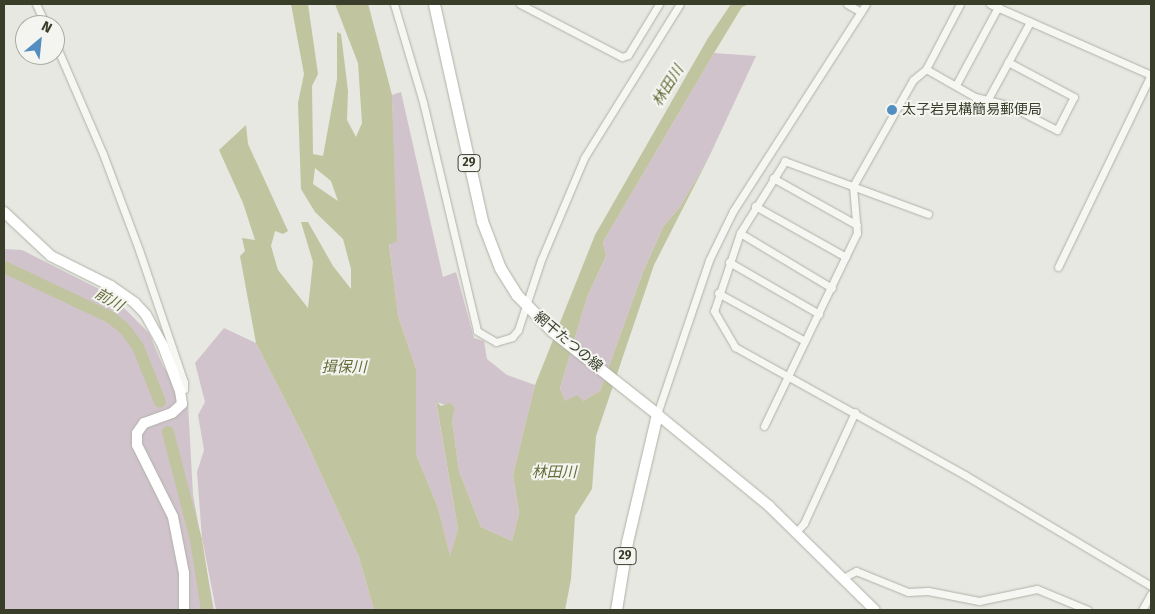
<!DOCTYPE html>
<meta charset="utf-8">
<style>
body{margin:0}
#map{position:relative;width:1155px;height:614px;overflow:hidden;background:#e6e8e1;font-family:"Fira Sans","Noto Sans JP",sans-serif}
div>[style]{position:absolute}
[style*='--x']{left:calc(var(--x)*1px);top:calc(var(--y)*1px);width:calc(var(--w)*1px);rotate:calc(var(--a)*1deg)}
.green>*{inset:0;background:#d1c3cc}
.water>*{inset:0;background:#c0c49f}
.river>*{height:12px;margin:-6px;padding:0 6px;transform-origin:6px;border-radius:6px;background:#c0c49f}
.roads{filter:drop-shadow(0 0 1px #afb2a7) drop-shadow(0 0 1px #afb2a7)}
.street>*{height:7px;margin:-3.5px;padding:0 3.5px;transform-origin:3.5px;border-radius:3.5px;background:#f6f7f3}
.secondary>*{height:10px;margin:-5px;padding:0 5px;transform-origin:5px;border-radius:5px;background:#fff}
.primary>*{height:11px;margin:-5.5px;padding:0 5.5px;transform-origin:5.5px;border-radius:5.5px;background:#fff}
.dots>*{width:14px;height:14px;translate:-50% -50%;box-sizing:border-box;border:2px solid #f4f5f0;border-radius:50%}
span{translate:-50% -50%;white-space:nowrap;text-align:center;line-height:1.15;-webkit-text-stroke:4px #f4f5f0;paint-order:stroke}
.shield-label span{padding:1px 4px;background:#f4f5f0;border:1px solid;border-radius:4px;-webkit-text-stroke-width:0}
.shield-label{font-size:12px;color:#393e2b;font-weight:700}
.poi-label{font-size:14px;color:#393e2b}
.left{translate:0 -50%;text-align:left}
.street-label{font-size:14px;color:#393e2b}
.water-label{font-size:15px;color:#656d39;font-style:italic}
.frame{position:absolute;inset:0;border:5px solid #393e2b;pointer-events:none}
.north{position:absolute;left:15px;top:15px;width:50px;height:50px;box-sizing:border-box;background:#f4f5f0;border:1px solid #a9aca1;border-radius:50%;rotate:28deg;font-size:14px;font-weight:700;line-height:20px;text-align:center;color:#393e2b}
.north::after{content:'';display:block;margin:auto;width:18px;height:22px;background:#528ec0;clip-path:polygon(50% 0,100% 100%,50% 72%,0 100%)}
</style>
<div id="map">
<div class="green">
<div style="clip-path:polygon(714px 53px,756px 56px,709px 157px,680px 207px,663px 227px,643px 272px,600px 391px,583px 401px,565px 401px,560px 388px,587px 297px,606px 256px,603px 242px)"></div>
<div style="clip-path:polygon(401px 92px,443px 277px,456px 272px,474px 338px,484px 341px,487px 359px,507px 375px,535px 385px,513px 475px,519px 513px,512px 541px,481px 527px,459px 471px,452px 421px,455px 408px,436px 402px,458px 529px,450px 557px,438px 508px,416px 454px,416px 369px,398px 316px,394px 285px,389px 243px,396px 242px,392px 95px)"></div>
<div style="clip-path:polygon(4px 249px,22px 250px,111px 295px,149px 333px,163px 366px,188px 404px,193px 495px,214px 610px,4px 610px)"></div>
<div style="clip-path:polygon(224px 328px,256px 343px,307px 443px,359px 557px,374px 610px,216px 610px,202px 538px,197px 472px,204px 450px,198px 415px,205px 402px,195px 363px)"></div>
</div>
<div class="water">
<div style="clip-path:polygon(evenodd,291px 4px,308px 4px,318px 74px,312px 86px,313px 154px,323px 156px,337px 79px,337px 32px,341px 34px,348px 91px,347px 120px,356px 137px,362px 123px,358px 63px,335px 4px,368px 4px,370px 11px,392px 95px,397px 242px,389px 244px,398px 316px,416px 369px,416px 454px,438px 508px,450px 556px,458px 529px,436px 401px,441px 406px,450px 403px,455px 408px,452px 421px,459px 471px,481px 527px,512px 541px,519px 513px,513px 475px,535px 385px,595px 235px,708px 38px,731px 4px,749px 4px,742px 7px,714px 53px,603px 242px,606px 256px,587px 297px,560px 388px,565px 401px,577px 395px,583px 401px,600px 391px,643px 272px,663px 227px,680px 207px,709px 157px,654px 265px,596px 436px,592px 489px,575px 516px,571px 579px,565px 610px,374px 610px,359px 557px,307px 443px,256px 343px,240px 256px,245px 251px,242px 238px,255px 240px,243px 203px,219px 150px,246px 125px,248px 144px,288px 231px,283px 234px,275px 231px,271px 246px,278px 270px,308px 308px,313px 262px,301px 222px,308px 222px,333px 266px,351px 289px,351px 269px,343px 239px,315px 212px,301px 189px,298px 103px,304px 74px,291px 4px,315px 168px,331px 181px,338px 201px,313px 184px,315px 168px)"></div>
</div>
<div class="river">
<div style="--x:4;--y:267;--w:117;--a:25.3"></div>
<div style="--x:110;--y:317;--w:19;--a:39"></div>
<div style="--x:125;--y:329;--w:22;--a:54"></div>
<div style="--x:138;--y:347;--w:59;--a:68.2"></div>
<div style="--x:168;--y:432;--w:112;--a:75.5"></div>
<div style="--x:196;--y:540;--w:71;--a:81.1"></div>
</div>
<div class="roads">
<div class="street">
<div style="--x:36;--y:4;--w:23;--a:65"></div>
<div style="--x:394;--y:4;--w:102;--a:73.5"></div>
<div style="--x:423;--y:102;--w:235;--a:76.7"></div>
<div style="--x:477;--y:331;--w:22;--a:30"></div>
<div style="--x:496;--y:342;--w:17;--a:-17"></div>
<div style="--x:512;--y:337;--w:9;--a:-49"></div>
<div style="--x:518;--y:330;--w:74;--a:-71.8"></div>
<div style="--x:541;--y:260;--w:111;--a:-67.1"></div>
<div style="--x:584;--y:158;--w:181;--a:-58.1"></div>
<div style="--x:520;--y:4;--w:115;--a:27.5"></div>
<div style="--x:622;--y:57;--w:6;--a:-18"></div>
<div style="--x:628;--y:55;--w:60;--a:-58.7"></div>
<div style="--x:847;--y:4;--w:16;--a:30"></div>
<div style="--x:990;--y:4;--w:176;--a:23.8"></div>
<div style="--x:55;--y:43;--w:121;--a:66.6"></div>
<div style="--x:103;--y:154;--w:103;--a:69.4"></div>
<div style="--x:139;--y:250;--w:139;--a:71.2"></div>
<div style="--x:184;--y:382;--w:7;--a:90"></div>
<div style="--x:184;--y:389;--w:4;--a:153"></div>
<div style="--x:926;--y:69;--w:56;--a:29.7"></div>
<div style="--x:975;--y:97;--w:36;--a:14"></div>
<div style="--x:1010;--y:106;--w:53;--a:27.1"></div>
<div style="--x:1057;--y:130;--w:37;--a:-63"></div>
<div style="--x:1074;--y:97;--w:75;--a:-152.1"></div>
<div style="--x:956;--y:85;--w:89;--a:-61.7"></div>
<div style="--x:988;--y:99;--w:88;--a:-61.4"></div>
<div style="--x:773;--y:178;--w:96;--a:29.2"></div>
<div style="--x:755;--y:206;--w:104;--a:29.3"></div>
<div style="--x:928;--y:214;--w:153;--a:-159.7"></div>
<div style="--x:785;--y:161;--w:85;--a:122"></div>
<div style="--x:740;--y:233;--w:82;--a:108.4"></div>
<div style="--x:714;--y:311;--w:42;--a:59.7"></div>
<div style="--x:735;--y:347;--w:263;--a:29.1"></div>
<div style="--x:965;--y:475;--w:217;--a:30.8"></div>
<div style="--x:740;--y:233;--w:107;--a:30.9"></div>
<div style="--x:729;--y:262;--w:104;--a:30"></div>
<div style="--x:1058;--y:267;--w:213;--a:-64.2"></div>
<div style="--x:718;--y:293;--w:99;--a:28.9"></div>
<div style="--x:657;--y:414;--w:163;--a:-71.3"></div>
<div style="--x:709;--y:260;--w:55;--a:-63.9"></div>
<div style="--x:733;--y:211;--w:246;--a:-57.3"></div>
<div style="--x:764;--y:426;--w:214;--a:-64.3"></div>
<div style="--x:857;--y:233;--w:47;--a:-94.9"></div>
<div style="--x:853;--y:186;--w:122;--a:-60.5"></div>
<div style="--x:913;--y:80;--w:17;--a:-40"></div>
<div style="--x:926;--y:69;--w:73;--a:-62.4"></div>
<div style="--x:796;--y:532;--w:12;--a:-48"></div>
<div style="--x:804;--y:523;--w:122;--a:-65.3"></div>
<div style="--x:843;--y:578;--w:15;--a:-28"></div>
<div style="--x:856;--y:571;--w:56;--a:22"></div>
<div style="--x:908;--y:592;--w:20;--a:-3"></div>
<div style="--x:928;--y:591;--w:52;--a:11.1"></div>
<div style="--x:979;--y:601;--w:59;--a:-11.7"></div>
<div style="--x:1037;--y:589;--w:55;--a:22.4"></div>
<div style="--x:1142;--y:610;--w:18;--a:-61"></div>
</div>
<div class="secondary">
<div style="--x:4;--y:212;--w:64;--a:43.1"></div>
<div style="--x:51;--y:256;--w:67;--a:26.6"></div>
<div style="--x:111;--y:286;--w:29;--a:35"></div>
<div style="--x:135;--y:303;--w:16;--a:47"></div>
<div style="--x:146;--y:315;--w:35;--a:61"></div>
<div style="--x:163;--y:346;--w:48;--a:69.3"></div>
<div style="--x:180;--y:391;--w:13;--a:81"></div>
<div style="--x:182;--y:404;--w:13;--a:138"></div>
<div style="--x:172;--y:413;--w:30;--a:160"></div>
<div style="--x:144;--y:423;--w:12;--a:125"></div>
<div style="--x:137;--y:433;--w:12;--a:90"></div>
<div style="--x:137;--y:445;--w:80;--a:63.4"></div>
<div style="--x:173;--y:517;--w:57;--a:78.9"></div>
<div style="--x:184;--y:573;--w:37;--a:90"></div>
<div style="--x:657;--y:414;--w:145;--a:39.4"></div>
<div style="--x:769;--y:506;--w:148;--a:44.5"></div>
</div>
<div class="primary">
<div style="--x:434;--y:4;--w:222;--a:77.5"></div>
<div style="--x:482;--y:221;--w:50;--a:69"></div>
<div style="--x:500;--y:268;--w:32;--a:58"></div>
<div style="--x:517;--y:295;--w:50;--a:45.8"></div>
<div style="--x:552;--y:331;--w:134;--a:38.3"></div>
<div style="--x:657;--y:414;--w:131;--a:103.2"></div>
<div style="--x:627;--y:542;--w:69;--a:99.2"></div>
</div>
</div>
<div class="dots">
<div style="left:892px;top:110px;background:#528ec0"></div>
</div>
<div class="shield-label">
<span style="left:469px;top:163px">29</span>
<span style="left:625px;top:556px">29</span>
</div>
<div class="poi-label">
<span class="left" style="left:902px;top:110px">太子岩見構簡易郵便局</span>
</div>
<div class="street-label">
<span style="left:568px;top:342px;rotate:40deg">網干たつの線</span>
</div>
<div class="water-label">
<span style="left:668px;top:86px;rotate:-58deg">林田川</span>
<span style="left:109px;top:300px;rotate:30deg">前川</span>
<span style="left:344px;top:368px">揖保川</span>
<span style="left:554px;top:473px">林田川</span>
</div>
<div class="frame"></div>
<div class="north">N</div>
</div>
